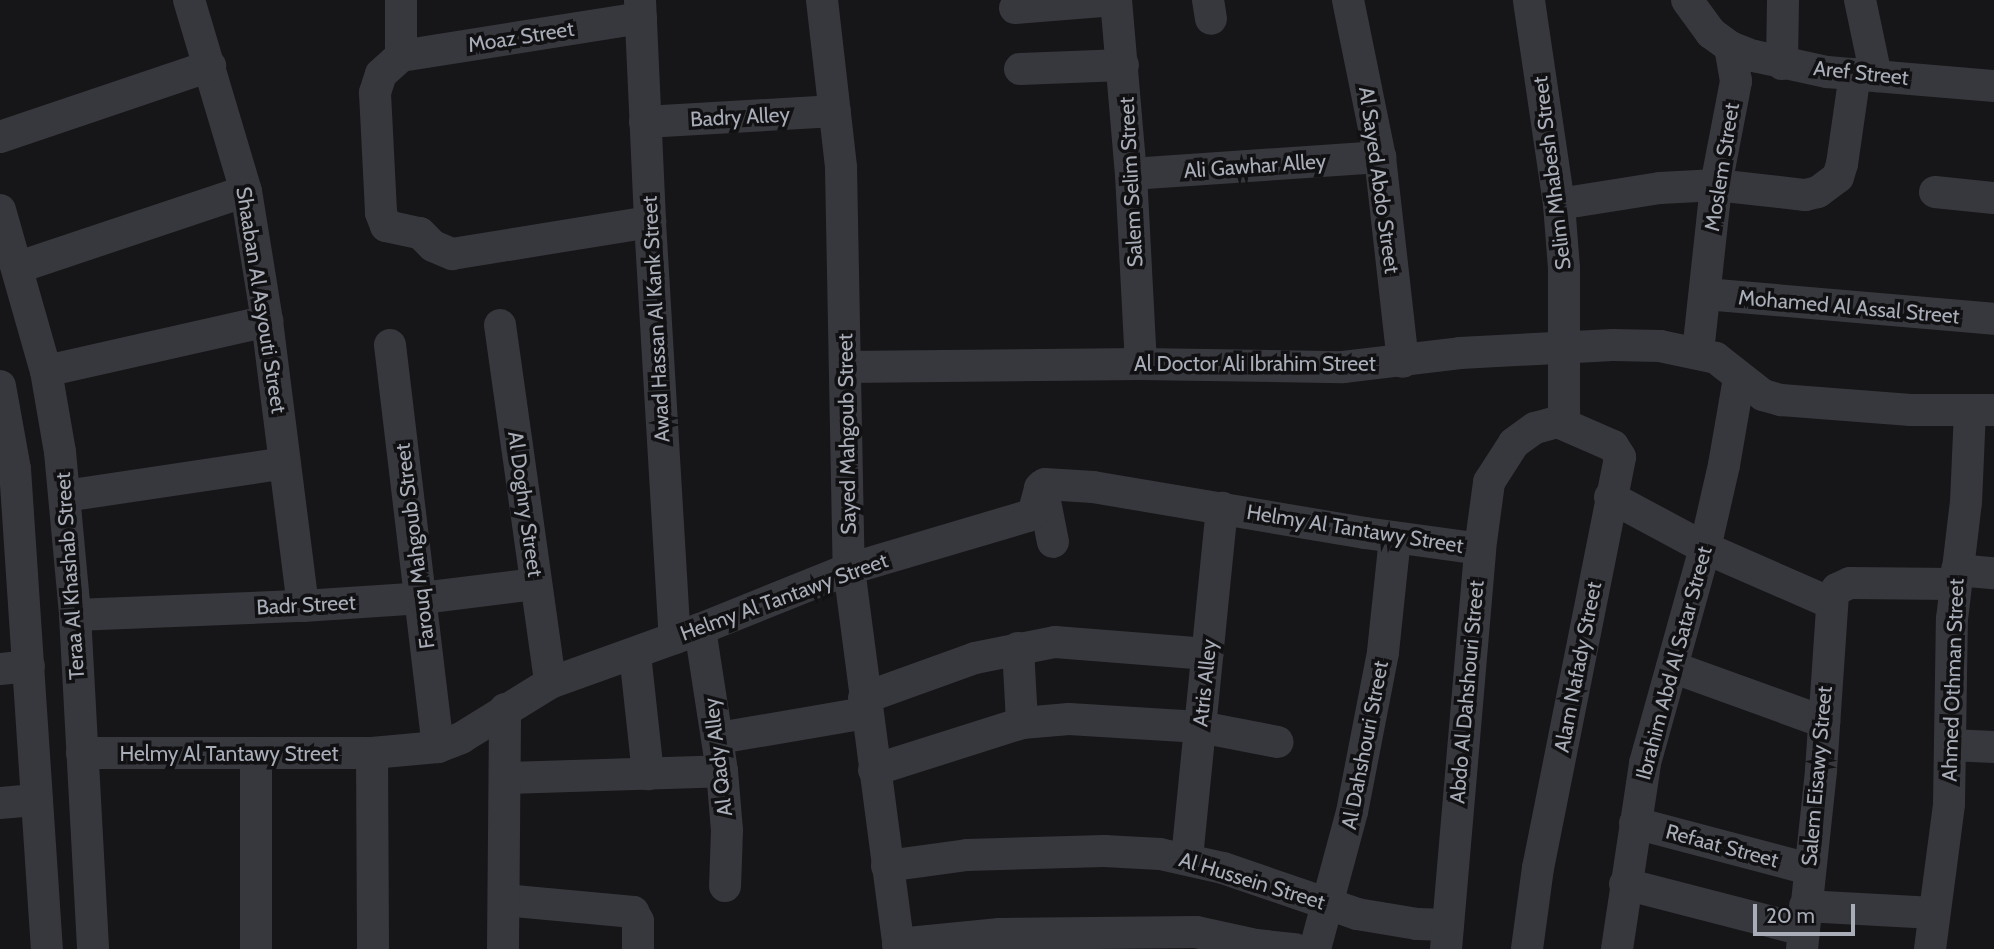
<!DOCTYPE html>
<style>
body{margin:0}
#map{position:relative;width:1994px;height:949px;overflow:hidden;background:#161618;font-family:Cabin,sans-serif}
div>[style]{position:absolute}
[style*='--x']{left:calc(var(--x)*1px);top:calc(var(--y)*1px);width:calc(var(--w)*1px);rotate:calc(var(--a)*1deg)}
.minor>*{height:32px;margin:-16px;padding:0 16px;transform-origin:16px;border-radius:16px;background:#37383d}
span{translate:-50% -50%;white-space:nowrap;text-align:center;line-height:1.15;-webkit-text-stroke:7px #111113;paint-order:stroke}
.street-label{font-size:21px;color:#a8adb8}
.scale{position:absolute;left:1753px;top:904px;width:102px;height:32px;box-sizing:border-box;border:4px solid #a8adb8;border-top:0;padding-left:9px;font-size:21px;line-height:24px;white-space:nowrap;color:#a8adb8;-webkit-text-stroke:5px #111113;paint-order:stroke}
</style>
<div id="map">
<div class="minor">
<div style="--x:189;--y:0;--w:199;--a:73.4"></div>
<div style="--x:246;--y:191;--w:132;--a:80.8"></div>
<div style="--x:267;--y:321;--w:287;--a:82.8"></div>
<div style="--x:401;--y:0;--w:56;--a:90"></div>
<div style="--x:401;--y:56;--w:27;--a:138"></div>
<div style="--x:381;--y:74;--w:20;--a:108"></div>
<div style="--x:375;--y:93;--w:120;--a:87.1"></div>
<div style="--x:381;--y:213;--w:14;--a:69"></div>
<div style="--x:386;--y:226;--w:35;--a:12"></div>
<div style="--x:420;--y:233;--w:18;--a:45"></div>
<div style="--x:433;--y:246;--w:21;--a:23"></div>
<div style="--x:452;--y:254;--w:201;--a:-9.2"></div>
<div style="--x:640;--y:0;--w:222;--a:87.4"></div>
<div style="--x:650;--y:222;--w:417;--a:86.6"></div>
<div style="--x:822;--y:0;--w:169;--a:83.5"></div>
<div style="--x:841;--y:168;--w:401;--a:88.9"></div>
<div style="--x:849;--y:569;--w:383;--a:82.5"></div>
<div style="--x:1116;--y:0;--w:175;--a:85.1"></div>
<div style="--x:1131;--y:174;--w:190;--a:87"></div>
<div style="--x:1208;--y:0;--w:19;--a:81"></div>
<div style="--x:1348;--y:0;--w:160;--a:78.5"></div>
<div style="--x:1380;--y:157;--w:206;--a:83.6"></div>
<div style="--x:1687;--y:0;--w:41;--a:54"></div>
<div style="--x:1711;--y:33;--w:24;--a:36"></div>
<div style="--x:1730;--y:47;--w:26;--a:21"></div>
<div style="--x:1754;--y:56;--w:75;--a:12.4"></div>
<div style="--x:1827;--y:72;--w:168;--a:4.8"></div>
<div style="--x:1860;--y:0;--w:78;--a:78.1"></div>
<div style="--x:1015;--y:8;--w:100;--a:-4.6"></div>
<div style="--x:401;--y:56;--w:243;--a:-9"></div>
<div style="--x:1782;--y:64;--w:64;--a:-89.1"></div>
<div style="--x:1020;--y:69;--w:103;--a:-2.2"></div>
<div style="--x:645;--y:122;--w:190;--a:-3.3"></div>
<div style="--x:0;--y:137;--w:222;--a:-18.7"></div>
<div style="--x:1131;--y:174;--w:250;--a:-3.9"></div>
<div style="--x:1935;--y:192;--w:59;--a:5.8"></div>
<div style="--x:1559;--y:204;--w:102;--a:-9"></div>
<div style="--x:1660;--y:188;--w:56;--a:-3.1"></div>
<div style="--x:1716;--y:185;--w:90;--a:6.4"></div>
<div style="--x:1805;--y:195;--w:13;--a:-13"></div>
<div style="--x:1818;--y:192;--w:25;--a:-37"></div>
<div style="--x:1838;--y:177;--w:14;--a:-73"></div>
<div style="--x:1842;--y:164;--w:91;--a:-81.8"></div>
<div style="--x:0;--y:210;--w:167;--a:74.1"></div>
<div style="--x:46;--y:371;--w:82;--a:80.2"></div>
<div style="--x:60;--y:452;--w:164;--a:84.7"></div>
<div style="--x:75;--y:615;--w:334;--a:86.9"></div>
<div style="--x:19;--y:267;--w:239;--a:-18.5"></div>
<div style="--x:1705;--y:294;--w:290;--a:4.9"></div>
<div style="--x:500;--y:325;--w:361;--a:82"></div>
<div style="--x:390;--y:345;--w:405;--a:83.2"></div>
<div style="--x:1698;--y:352;--w:168;--a:-83.8"></div>
<div style="--x:1716;--y:185;--w:106;--a:-79.1"></div>
<div style="--x:1736;--y:81;--w:35;--a:-100"></div>
<div style="--x:845;--y:367;--w:296;--a:-0.6"></div>
<div style="--x:1141;--y:364;--w:202;--a:0.9"></div>
<div style="--x:1343;--y:367;--w:118;--a:-6.8"></div>
<div style="--x:1460;--y:353;--w:153;--a:-3"></div>
<div style="--x:1613;--y:345;--w:47;--a:1.2"></div>
<div style="--x:1660;--y:346;--w:57;--a:12.1"></div>
<div style="--x:1716;--y:358;--w:60;--a:38.2"></div>
<div style="--x:1763;--y:395;--w:19;--a:16"></div>
<div style="--x:1781;--y:400;--w:130;--a:4.4"></div>
<div style="--x:1911;--y:410;--w:83;--a:0"></div>
<div style="--x:46;--y:371;--w:227;--a:-12.7"></div>
<div style="--x:0;--y:386;--w:84;--a:79.8"></div>
<div style="--x:15;--y:469;--w:481;--a:86.2"></div>
<div style="--x:1042;--y:486;--w:57;--a:78.9"></div>
<div style="--x:65;--y:496;--w:222;--a:-8.5"></div>
<div style="--x:1610;--y:497;--w:108;--a:28.2"></div>
<div style="--x:1705;--y:548;--w:137;--a:23.6"></div>
<div style="--x:1957;--y:570;--w:37;--a:5"></div>
<div style="--x:75;--y:615;--w:228;--a:-2.3"></div>
<div style="--x:303;--y:606;--w:119;--a:-3.8"></div>
<div style="--x:422;--y:598;--w:115;--a:-7"></div>
<div style="--x:700;--y:629;--w:144;--a:81.2"></div>
<div style="--x:722;--y:771;--w:59;--a:85.2"></div>
<div style="--x:727;--y:830;--w:56;--a:92"></div>
<div style="--x:1018;--y:648;--w:75;--a:86.9"></div>
<div style="--x:635;--y:654;--w:121;--a:83.8"></div>
<div style="--x:1672;--y:667;--w:162;--a:19.9"></div>
<div style="--x:0;--y:669;--w:29;--a:-6"></div>
<div style="--x:864;--y:698;--w:118;--a:-19.8"></div>
<div style="--x:975;--y:658;--w:82;--a:-11.3"></div>
<div style="--x:1055;--y:642;--w:153;--a:4.5"></div>
<div style="--x:719;--y:738;--w:149;--a:-9.7"></div>
<div style="--x:1951;--y:745;--w:43;--a:2.7"></div>
<div style="--x:82;--y:753;--w:290;--a:0"></div>
<div style="--x:372;--y:753;--w:66;--a:-5.2"></div>
<div style="--x:438;--y:747;--w:25;--a:-21"></div>
<div style="--x:461;--y:738;--w:105;--a:-31.7"></div>
<div style="--x:550;--y:683;--w:159;--a:-19.8"></div>
<div style="--x:700;--y:629;--w:161;--a:-21.9"></div>
<div style="--x:849;--y:569;--w:187;--a:-16.5"></div>
<div style="--x:1028;--y:516;--w:8;--a:-40"></div>
<div style="--x:1034;--y:511;--w:24;--a:-75"></div>
<div style="--x:1040;--y:488;--w:6;--a:-39"></div>
<div style="--x:1045;--y:484;--w:48;--a:3.6"></div>
<div style="--x:1093;--y:487;--w:276;--a:9.6"></div>
<div style="--x:1365;--y:533;--w:116;--a:7.9"></div>
<div style="--x:372;--y:753;--w:196;--a:89.7"></div>
<div style="--x:256;--y:755;--w:194;--a:90"></div>
<div style="--x:874;--y:770;--w:155;--a:-17.6"></div>
<div style="--x:1022;--y:723;--w:47;--a:-4.9"></div>
<div style="--x:1069;--y:719;--w:131;--a:3.5"></div>
<div style="--x:1200;--y:727;--w:79;--a:10.9"></div>
<div style="--x:505;--y:778;--w:217;--a:-1.8"></div>
<div style="--x:0;--y:803;--w:37;--a:-5"></div>
<div style="--x:1635;--y:823;--w:180;--a:14.8"></div>
<div style="--x:1187;--y:858;--w:352;--a:-84.3"></div>
<div style="--x:887;--y:866;--w:81;--a:-7.8"></div>
<div style="--x:967;--y:855;--w:137;--a:-1.7"></div>
<div style="--x:1104;--y:851;--w:56;--a:3.1"></div>
<div style="--x:1160;--y:854;--w:65;--a:12.5"></div>
<div style="--x:1223;--y:868;--w:142;--a:18.9"></div>
<div style="--x:1357;--y:914;--w:61;--a:9.5"></div>
<div style="--x:1417;--y:924;--w:31;--a:2"></div>
<div style="--x:1625;--y:884;--w:184;--a:14.5"></div>
<div style="--x:504;--y:900;--w:130;--a:5.3"></div>
<div style="--x:633;--y:912;--w:10;--a:61"></div>
<div style="--x:638;--y:921;--w:28;--a:90"></div>
<div style="--x:1805;--y:906;--w:129;--a:3.1"></div>
<div style="--x:898;--y:944;--w:102;--a:-5.6"></div>
<div style="--x:1000;--y:934;--w:196;--a:-0.6"></div>
<div style="--x:1196;--y:932;--w:61;--a:12.2"></div>
<div style="--x:1256;--y:945;--w:39;--a:6"></div>
<div style="--x:503;--y:949;--w:240;--a:-89.5"></div>
<div style="--x:1315;--y:949;--w:142;--a:-74.9"></div>
<div style="--x:1352;--y:812;--w:163;--a:-79"></div>
<div style="--x:1383;--y:652;--w:115;--a:-84"></div>
<div style="--x:1446;--y:949;--w:401;--a:-85.1"></div>
<div style="--x:1480;--y:549;--w:68;--a:-82.3"></div>
<div style="--x:1489;--y:482;--w:46;--a:-57.3"></div>
<div style="--x:1514;--y:443;--w:26;--a:-36"></div>
<div style="--x:1535;--y:428;--w:24;--a:-15"></div>
<div style="--x:1558;--y:422;--w:12;--a:-59"></div>
<div style="--x:1564;--y:412;--w:144;--a:-90"></div>
<div style="--x:1564;--y:268;--w:64;--a:-94.5"></div>
<div style="--x:1559;--y:204;--w:206;--a:-98.4"></div>
<div style="--x:1527;--y:949;--w:82;--a:-82.3"></div>
<div style="--x:1538;--y:868;--w:419;--a:-78.7"></div>
<div style="--x:1620;--y:457;--w:13;--a:-122"></div>
<div style="--x:1613;--y:446;--w:60;--a:-156.4"></div>
<div style="--x:1617;--y:949;--w:188;--a:-81.4"></div>
<div style="--x:1645;--y:763;--w:223;--a:-74.4"></div>
<div style="--x:1705;--y:548;--w:85;--a:-77.1"></div>
<div style="--x:1724;--y:465;--w:88;--a:-80.2"></div>
<div style="--x:1802;--y:949;--w:180;--a:-83.9"></div>
<div style="--x:1821;--y:770;--w:174;--a:-86.1"></div>
<div style="--x:1833;--y:596;--w:8;--a:-60"></div>
<div style="--x:1837;--y:589;--w:14;--a:-25"></div>
<div style="--x:1850;--y:583;--w:104;--a:0.6"></div>
<div style="--x:1930;--y:949;--w:146;--a:-82.5"></div>
<div style="--x:1949;--y:804;--w:185;--a:-89.1"></div>
<div style="--x:1952;--y:619;--w:118;--a:-83.2"></div>
<div style="--x:1966;--y:502;--w:91;--a:-87.5"></div>
</div>
<div class="street-label">
<span style="left:521px;top:37px;rotate:-9deg">Moaz Street</span>
<span style="left:1861px;top:73px;rotate:6deg">Aref Street</span>
<span style="left:740px;top:117px;rotate:-3deg">Badry Alley</span>
<span style="left:1255px;top:166px;rotate:-4deg">Ali Gawhar Alley</span>
<span style="left:1722px;top:167px;rotate:-81deg">Moslem Street</span>
<span style="left:1552px;top:173px;rotate:-97deg">Selim Mhabesh Street</span>
<span style="left:1379px;top:180px;rotate:82deg">Al Sayed Abdo Street</span>
<span style="left:1131px;top:182px;rotate:-93deg">Salem Selim Street</span>
<span style="left:261px;top:300px;rotate:81deg">Shaaban Al Asyouti Street</span>
<span style="left:1849px;top:307px;rotate:5deg">Mohamed Al Assal Street</span>
<span style="left:656px;top:319px;rotate:-93deg">Awad Hassan Al Kank Street</span>
<span style="left:1255px;top:364px">Al Doctor Ali Ibrahim Street</span>
<span style="left:847px;top:434px;rotate:-91deg">Sayed Mahgoub Street</span>
<span style="left:525px;top:504px;rotate:82deg">Al Doghry Street</span>
<span style="left:1355px;top:529px;rotate:9deg">Helmy Al Tantawy Street</span>
<span style="left:415px;top:546px;rotate:-97deg">Farouq Mahgoub Street</span>
<span style="left:70px;top:576px;rotate:-94deg">Teraa Al Khashab Street</span>
<span style="left:784px;top:597px;rotate:-20deg">Helmy Al Tantawy Street</span>
<span style="left:306px;top:605px;rotate:-3deg">Badr Street</span>
<span style="left:1674px;top:663px;rotate:-75deg">Ibrahim Abd Al Satar Street</span>
<span style="left:1578px;top:667px;rotate:-79deg">Alam Nafady Street</span>
<span style="left:1953px;top:680px;rotate:-88deg">Ahmed Othman Street</span>
<span style="left:1205px;top:683px;rotate:-84deg">Atris Alley</span>
<span style="left:1467px;top:692px;rotate:-85deg">Abdo Al Dahshouri Street</span>
<span style="left:1365px;top:745px;rotate:-79deg">Al Dahshouri Street</span>
<span style="left:229px;top:754px">Helmy Al Tantawy Street</span>
<span style="left:718px;top:757px;rotate:-97deg">Al Qady Alley</span>
<span style="left:1817px;top:776px;rotate:-85deg">Salem Eisawy Street</span>
<span style="left:1722px;top:846px;rotate:15deg">Refaat Street</span>
<span style="left:1252px;top:881px;rotate:17deg">Al Hussein Street</span>
</div>
<div class="scale">20 m</div>
</div>
